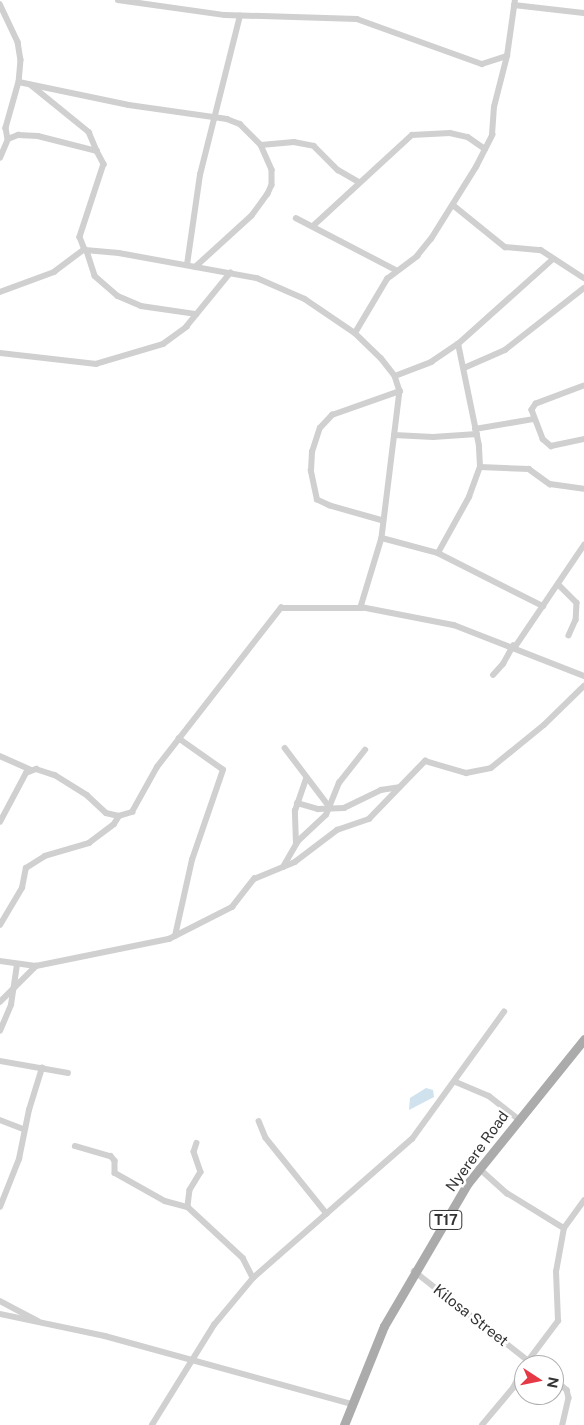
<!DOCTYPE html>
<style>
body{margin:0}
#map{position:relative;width:584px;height:1425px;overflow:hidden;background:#fff;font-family:"Public Sans",sans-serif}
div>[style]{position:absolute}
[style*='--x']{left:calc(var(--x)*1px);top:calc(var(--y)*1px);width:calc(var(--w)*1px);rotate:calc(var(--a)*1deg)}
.water>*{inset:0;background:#cfe2ee}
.street>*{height:5.5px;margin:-2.75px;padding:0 2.75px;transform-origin:2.75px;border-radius:2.75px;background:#d0d0d0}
.primary>*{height:9px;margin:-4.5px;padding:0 4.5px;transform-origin:4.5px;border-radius:4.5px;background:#ababab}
span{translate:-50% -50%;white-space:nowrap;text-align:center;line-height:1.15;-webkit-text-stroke:5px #fff;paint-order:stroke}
.shield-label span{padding:1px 4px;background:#fff;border:1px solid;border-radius:4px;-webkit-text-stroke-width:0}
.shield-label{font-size:14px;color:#333;font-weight:700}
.street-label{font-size:15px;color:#333}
.north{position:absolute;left:514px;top:1355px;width:50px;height:50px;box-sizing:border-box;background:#fff;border:1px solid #adadad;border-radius:50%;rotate:101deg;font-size:14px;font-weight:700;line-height:20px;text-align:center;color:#333}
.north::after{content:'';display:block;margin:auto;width:18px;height:22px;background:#e63946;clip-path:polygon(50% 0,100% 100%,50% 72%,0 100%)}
</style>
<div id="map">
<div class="water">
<div style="clip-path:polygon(426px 1088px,433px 1090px,434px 1097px,409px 1110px,410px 1098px)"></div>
</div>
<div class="street">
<div style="--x:118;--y:0;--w:108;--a:8"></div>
<div style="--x:225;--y:15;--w:132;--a:1.7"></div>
<div style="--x:357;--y:19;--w:133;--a:19.8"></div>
<div style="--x:482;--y:64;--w:26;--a:-18"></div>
<div style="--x:507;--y:56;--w:57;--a:-81.9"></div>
<div style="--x:0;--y:4;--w:42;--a:64.7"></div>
<div style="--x:18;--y:42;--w:18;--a:81"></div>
<div style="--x:21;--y:60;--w:22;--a:95"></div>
<div style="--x:19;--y:82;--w:48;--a:105.8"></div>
<div style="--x:6;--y:128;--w:11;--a:80"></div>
<div style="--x:514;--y:5;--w:70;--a:6.5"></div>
<div style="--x:19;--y:82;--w:112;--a:11.8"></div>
<div style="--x:129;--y:105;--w:99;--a:8.1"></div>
<div style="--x:227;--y:119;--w:14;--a:21"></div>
<div style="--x:240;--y:124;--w:30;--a:45"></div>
<div style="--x:261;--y:145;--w:27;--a:66"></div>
<div style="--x:272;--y:170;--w:15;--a:90"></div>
<div style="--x:272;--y:185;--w:10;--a:114"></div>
<div style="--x:268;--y:194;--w:27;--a:126"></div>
<div style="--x:252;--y:216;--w:76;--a:137.7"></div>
<div style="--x:31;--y:85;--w:75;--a:39"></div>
<div style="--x:89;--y:132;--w:21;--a:67"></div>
<div style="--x:261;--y:145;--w:33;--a:-5"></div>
<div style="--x:294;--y:142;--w:20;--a:11"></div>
<div style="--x:314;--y:146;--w:34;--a:45"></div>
<div style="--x:338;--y:170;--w:24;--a:30"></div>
<div style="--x:0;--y:158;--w:21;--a:-67"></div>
<div style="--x:8;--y:139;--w:11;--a:-22"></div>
<div style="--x:18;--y:135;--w:20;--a:3"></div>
<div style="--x:38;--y:136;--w:61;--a:14.3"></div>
<div style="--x:97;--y:151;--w:15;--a:62"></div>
<div style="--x:104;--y:164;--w:77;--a:108.2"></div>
<div style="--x:80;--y:237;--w:14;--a:69"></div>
<div style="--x:85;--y:250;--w:34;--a:5"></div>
<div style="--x:119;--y:253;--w:140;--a:10.3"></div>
<div style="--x:257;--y:278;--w:52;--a:23.6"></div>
<div style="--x:305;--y:299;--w:60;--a:34.2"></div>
<div style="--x:355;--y:333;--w:36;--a:44"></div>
<div style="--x:381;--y:358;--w:23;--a:52"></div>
<div style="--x:395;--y:376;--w:16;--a:72"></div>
<div style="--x:400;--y:391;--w:148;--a:97"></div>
<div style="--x:382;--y:538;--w:72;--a:106.9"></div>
<div style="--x:361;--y:607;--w:95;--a:11"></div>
<div style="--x:454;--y:625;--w:140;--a:21.4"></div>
<div style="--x:453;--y:205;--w:67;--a:38.9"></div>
<div style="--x:505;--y:247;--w:36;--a:5"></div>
<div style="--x:541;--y:250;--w:51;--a:33.1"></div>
<div style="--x:296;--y:218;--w:113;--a:27.5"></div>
<div style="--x:313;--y:226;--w:134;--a:-42.6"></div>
<div style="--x:412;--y:135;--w:38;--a:-3"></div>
<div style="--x:450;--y:133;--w:18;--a:13"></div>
<div style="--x:468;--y:137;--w:21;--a:35"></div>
<div style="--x:87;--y:251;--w:26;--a:72"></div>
<div style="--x:95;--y:276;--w:30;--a:41"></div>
<div style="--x:118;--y:296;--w:25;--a:23"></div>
<div style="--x:141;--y:306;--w:56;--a:8.3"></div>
<div style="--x:187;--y:265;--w:91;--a:-81.8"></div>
<div style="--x:200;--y:175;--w:164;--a:-75.9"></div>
<div style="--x:0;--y:292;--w:58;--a:-20.3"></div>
<div style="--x:54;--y:272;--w:38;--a:-37"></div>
<div style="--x:355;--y:333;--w:63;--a:-59.3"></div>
<div style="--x:387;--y:279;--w:38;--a:-37"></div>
<div style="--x:417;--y:256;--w:22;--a:-51"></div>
<div style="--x:431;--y:239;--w:85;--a:-58"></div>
<div style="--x:476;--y:167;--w:36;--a:-63"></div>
<div style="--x:492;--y:135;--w:28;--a:-86"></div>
<div style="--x:494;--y:107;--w:53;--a:-75.7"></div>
<div style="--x:0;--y:353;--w:97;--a:6.5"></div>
<div style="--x:96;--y:364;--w:70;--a:-16.6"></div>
<div style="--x:163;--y:344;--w:29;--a:-36"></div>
<div style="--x:186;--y:327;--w:70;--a:-50.8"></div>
<div style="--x:464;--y:368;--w:45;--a:-23.7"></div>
<div style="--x:505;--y:350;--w:100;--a:-38.1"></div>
<div style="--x:395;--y:376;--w:39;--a:-21"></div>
<div style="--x:431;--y:362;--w:32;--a:-34"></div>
<div style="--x:458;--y:344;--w:126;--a:-41.8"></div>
<div style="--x:584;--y:386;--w:51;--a:159.4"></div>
<div style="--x:536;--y:404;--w:7;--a:124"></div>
<div style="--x:532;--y:410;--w:31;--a:69"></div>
<div style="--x:543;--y:439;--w:11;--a:41"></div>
<div style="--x:551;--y:446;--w:34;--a:-12"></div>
<div style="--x:475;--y:429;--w:60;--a:-9.6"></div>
<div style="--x:394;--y:435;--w:39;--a:3"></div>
<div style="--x:433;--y:437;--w:44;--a:-3.9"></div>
<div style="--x:480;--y:467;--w:49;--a:2.3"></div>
<div style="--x:529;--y:469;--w:26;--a:36"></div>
<div style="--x:550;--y:484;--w:34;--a:8"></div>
<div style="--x:383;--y:521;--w:55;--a:-164.2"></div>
<div style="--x:330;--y:506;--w:14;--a:-155"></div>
<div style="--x:317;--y:500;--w:30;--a:-102"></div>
<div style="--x:311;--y:471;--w:19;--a:-87"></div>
<div style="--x:312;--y:452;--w:25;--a:-72"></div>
<div style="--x:320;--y:428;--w:18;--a:-47"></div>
<div style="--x:332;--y:415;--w:72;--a:-19.4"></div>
<div style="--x:382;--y:538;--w:58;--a:15"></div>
<div style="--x:438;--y:553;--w:118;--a:26.8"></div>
<div style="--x:438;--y:553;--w:64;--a:-61"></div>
<div style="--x:469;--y:497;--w:32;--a:-70"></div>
<div style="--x:480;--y:467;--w:21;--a:-93"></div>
<div style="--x:479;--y:446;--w:104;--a:-101.6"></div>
<div style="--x:559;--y:585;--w:25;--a:45"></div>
<div style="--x:577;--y:603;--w:17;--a:93"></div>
<div style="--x:576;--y:620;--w:17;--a:114"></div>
<div style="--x:515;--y:647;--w:123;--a:-55.9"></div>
<div style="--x:493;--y:675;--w:15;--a:-48"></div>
<div style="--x:503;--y:664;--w:21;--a:-61"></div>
<div style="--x:285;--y:748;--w:73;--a:52.8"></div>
<div style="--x:0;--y:756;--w:34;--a:24"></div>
<div style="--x:297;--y:803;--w:22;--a:16"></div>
<div style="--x:318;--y:809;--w:26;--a:-2"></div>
<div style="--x:344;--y:808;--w:41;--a:-25.9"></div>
<div style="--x:381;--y:790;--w:18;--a:-9"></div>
<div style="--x:0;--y:822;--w:55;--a:-62"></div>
<div style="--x:26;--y:773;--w:11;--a:-22"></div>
<div style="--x:36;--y:769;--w:20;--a:18"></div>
<div style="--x:55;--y:775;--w:38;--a:32"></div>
<div style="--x:87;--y:795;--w:26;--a:43"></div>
<div style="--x:106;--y:813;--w:13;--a:13"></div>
<div style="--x:119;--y:816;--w:14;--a:-17"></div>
<div style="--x:132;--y:812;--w:51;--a:-60.9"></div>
<div style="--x:157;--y:767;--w:202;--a:-52.1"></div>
<div style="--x:281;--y:608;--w:81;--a:0"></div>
<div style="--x:296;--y:844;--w:33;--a:-92"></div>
<div style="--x:295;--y:811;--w:34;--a:-71"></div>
<div style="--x:283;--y:867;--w:30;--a:-60"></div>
<div style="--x:298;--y:841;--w:38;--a:-43"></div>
<div style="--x:326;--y:815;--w:35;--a:-68"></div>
<div style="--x:339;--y:783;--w:42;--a:-51.8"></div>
<div style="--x:0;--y:925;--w:43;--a:-59.3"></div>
<div style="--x:22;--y:888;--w:20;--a:-79"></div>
<div style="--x:26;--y:868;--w:22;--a:-32"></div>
<div style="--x:45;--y:856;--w:46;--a:-16.5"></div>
<div style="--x:89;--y:843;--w:31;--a:-37"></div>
<div style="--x:114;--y:824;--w:9;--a:-58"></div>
<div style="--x:175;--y:936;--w:78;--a:-77.4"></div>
<div style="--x:192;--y:860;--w:95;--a:-71"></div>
<div style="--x:223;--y:770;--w:54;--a:-144.8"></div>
<div style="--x:0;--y:961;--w:36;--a:8"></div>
<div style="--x:36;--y:966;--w:136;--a:-11.5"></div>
<div style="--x:169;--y:939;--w:71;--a:-26.9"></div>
<div style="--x:232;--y:907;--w:36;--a:-52"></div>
<div style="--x:254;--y:879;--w:44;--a:-22.5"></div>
<div style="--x:295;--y:862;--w:53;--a:-37.3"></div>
<div style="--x:337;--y:830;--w:34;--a:-19"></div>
<div style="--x:369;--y:819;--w:81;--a:-46"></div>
<div style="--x:425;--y:761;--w:43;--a:16.3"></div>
<div style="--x:466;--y:773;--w:25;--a:-11"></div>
<div style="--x:491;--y:768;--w:68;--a:-39.1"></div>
<div style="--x:544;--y:725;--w:56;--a:-44.3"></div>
<div style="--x:0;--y:1002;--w:51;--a:-45"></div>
<div style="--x:0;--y:1031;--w:28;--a:-67"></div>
<div style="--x:11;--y:1005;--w:40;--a:-81.5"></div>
<div style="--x:0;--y:1061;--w:69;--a:10"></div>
<div style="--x:456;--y:1082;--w:36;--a:23"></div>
<div style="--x:489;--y:1096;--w:36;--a:38"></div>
<div style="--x:0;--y:1120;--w:26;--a:21"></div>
<div style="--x:259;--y:1121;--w:18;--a:68"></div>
<div style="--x:266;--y:1138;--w:97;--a:51.2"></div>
<div style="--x:197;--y:1143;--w:9;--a:108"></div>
<div style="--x:194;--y:1152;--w:21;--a:71"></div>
<div style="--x:201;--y:1172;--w:21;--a:121"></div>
<div style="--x:190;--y:1190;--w:17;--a:97"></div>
<div style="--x:188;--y:1207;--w:75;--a:42.8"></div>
<div style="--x:243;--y:1258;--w:22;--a:63"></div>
<div style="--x:75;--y:1146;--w:37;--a:16"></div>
<div style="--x:111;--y:1156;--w:6;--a:51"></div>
<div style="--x:115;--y:1161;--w:12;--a:90"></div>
<div style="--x:115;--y:1173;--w:57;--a:29.2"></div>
<div style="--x:165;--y:1201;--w:24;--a:15"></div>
<div style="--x:479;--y:1168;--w:38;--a:42"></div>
<div style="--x:507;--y:1193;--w:67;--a:31.6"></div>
<div style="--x:0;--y:1207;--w:52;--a:-68.4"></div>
<div style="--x:19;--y:1159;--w:50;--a:-78.5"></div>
<div style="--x:29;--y:1110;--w:44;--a:-72.8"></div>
<div style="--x:414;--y:1271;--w:152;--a:38.1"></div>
<div style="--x:0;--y:1301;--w:43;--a:27.8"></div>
<div style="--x:0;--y:1314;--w:107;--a:11.8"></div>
<div style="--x:105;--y:1336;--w:256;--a:15.4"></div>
<div style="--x:525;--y:1365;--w:55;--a:-53.1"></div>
<div style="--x:558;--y:1321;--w:49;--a:-92.3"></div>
<div style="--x:556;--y:1272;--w:45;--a:-79.7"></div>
<div style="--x:564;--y:1228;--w:34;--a:-54"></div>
<div style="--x:554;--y:1379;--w:17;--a:40"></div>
<div style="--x:567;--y:1390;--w:8;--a:76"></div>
<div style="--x:569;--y:1398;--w:28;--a:103"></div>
<div style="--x:152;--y:1425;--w:118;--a:-58.2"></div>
<div style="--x:214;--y:1325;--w:61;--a:-50.3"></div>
<div style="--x:253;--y:1278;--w:211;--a:-41.2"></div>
<div style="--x:412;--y:1139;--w:157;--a:-54.1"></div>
<div style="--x:482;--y:1425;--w:48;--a:-50"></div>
<div style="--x:513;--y:1388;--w:24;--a:-62"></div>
</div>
<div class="primary">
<div style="--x:344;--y:1425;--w:107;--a:-68"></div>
<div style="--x:384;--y:1326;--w:166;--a:-59.6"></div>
<div style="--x:468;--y:1183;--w:185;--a:-51.1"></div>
</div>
<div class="shield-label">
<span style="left:446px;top:1220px">T17</span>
</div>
<div class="street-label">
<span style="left:477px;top:1151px;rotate:-54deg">Nyerere Road</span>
<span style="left:471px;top:1315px;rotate:38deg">Kilosa Street</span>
</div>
<div class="north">N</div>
</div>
